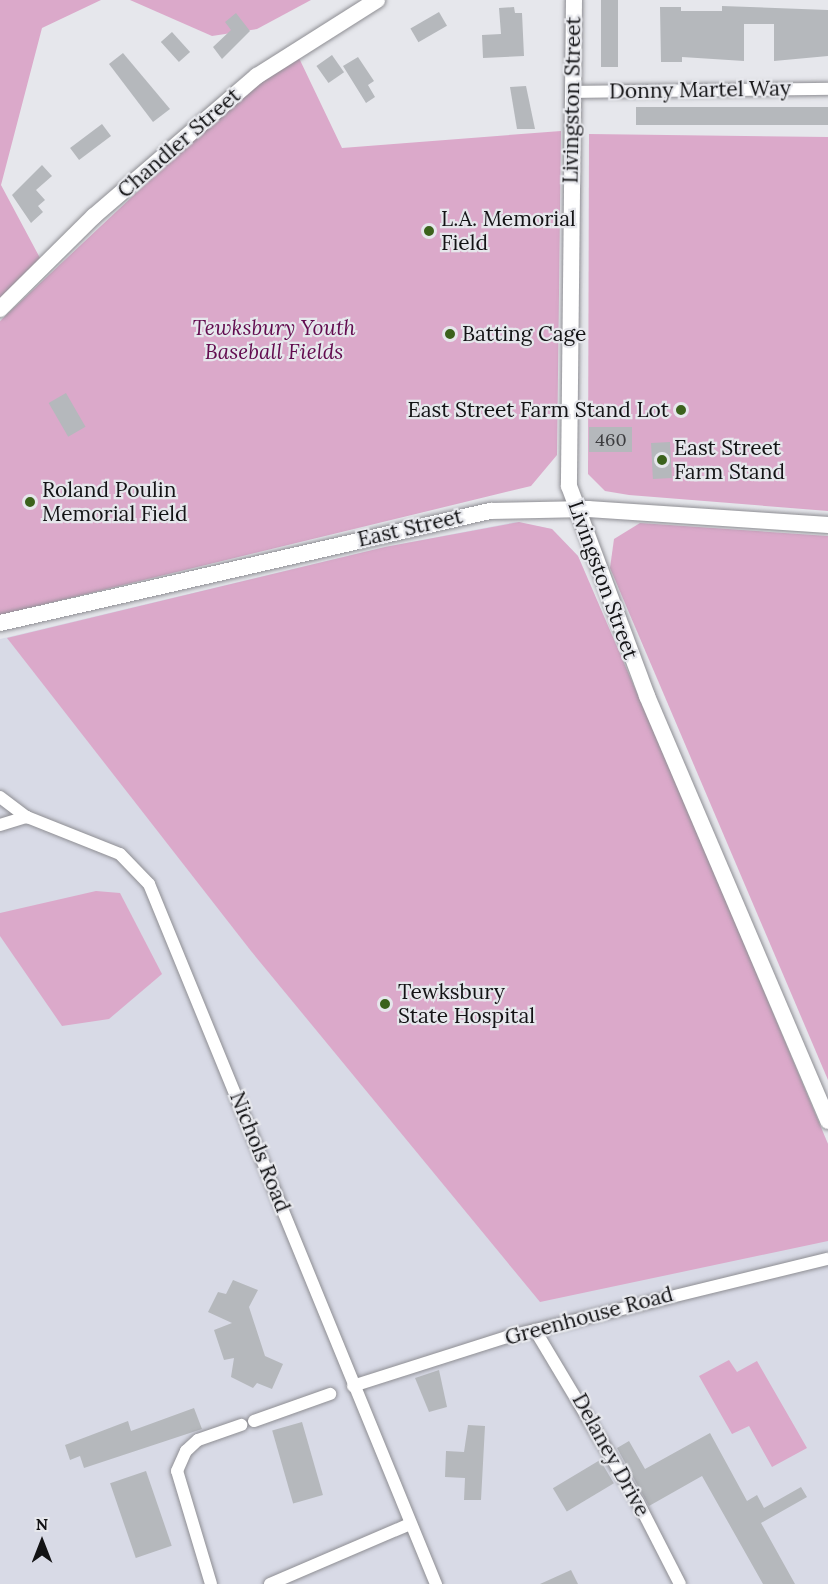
<!DOCTYPE html>
<style>
body{margin:0}
#map{position:relative;width:828px;height:1584px;overflow:hidden;background:#e6e7ec;font-family:Lora,serif}
div>[style]{position:absolute}
[style*='--x']{left:calc(var(--x)*1px);top:calc(var(--y)*1px);width:calc(var(--w)*1px);rotate:calc(var(--a)*1deg)}
.built>*{inset:0;background:#d8dae6}
.green>*{inset:0;background:#dba9ca}
.building>*{inset:0;background:#b5b8bc;transform-origin:0 0}
.roads{filter:drop-shadow(0 0 2px #8e8e93) drop-shadow(0 0 2px #8e8e93)}
.street>*{height:12px;margin:-6px;padding:0 6px;transform-origin:6px;border-radius:6px;background:#fff}
.secondary>*{height:16px;margin:-8px;padding:0 8px;transform-origin:8px;border-radius:8px;background:#fff}
.dots>*{width:16px;height:16px;translate:-50% -50%;box-sizing:border-box;border:3px solid #e6e7ec;border-radius:50%}
span{translate:-50% -50%;white-space:nowrap;text-align:center;line-height:1.15;-webkit-text-stroke:4.5px #e6e7ec;paint-order:stroke}
.number-label{font-size:18px;color:#3c3c3f}
.number-label span{-webkit-text-stroke-width:0}
.street-label{font-size:21px;color:#131315}
.poi-label{font-size:21px;color:#131315}
.left{translate:0 -50%;text-align:left}
.right{translate:-100% -50%;text-align:right}
.park-label{font-size:21px;color:#620c4f;font-style:italic}
.north{position:absolute;left:12px;top:1512px;width:60px;height:60px;-webkit-text-stroke:4px #e6e7ec;paint-order:stroke;rotate:0deg;font-size:16px;font-weight:700;line-height:24px;text-align:center;color:#131315}
.north::after{content:'';display:block;margin:auto;width:21px;height:27px;background:#131315;clip-path:polygon(50% 0,100% 100%,50% 72%,0 100%)}
</style>
<div id="map">
<div class="built">
<div style="clip-path:polygon(515px 522px,552px 529px,578px 556px,828px 1144px,828px 1584px,0 1584px,0 639px,385px 547px)"></div>
</div>
<div class="green">
<div style="clip-path:polygon(0 0,101px 0,42px 28px,1px 185px,40px 258px,0 298px)"></div>
<div style="clip-path:polygon(130px 0,311px 0,257px 29px,212px 36px)"></div>
<div style="clip-path:polygon(299px 58px,342px 148px,561px 131px,557px 455px,531px 486px,0 615px,0 321px,236px 99px)"></div>
<div style="clip-path:polygon(589px 134px,828px 137px,828px 511px,629px 495px,605px 491px,588px 474px)"></div>
<div style="clip-path:polygon(519px 522px,552px 529px,578px 556px,711px 865px,828px 1144px,828px 1241px,540px 1302px,251px 951px,7px 638px,385px 547px)"></div>
<div style="clip-path:polygon(640px 523px,828px 536px,828px 1080px,610px 568px,614px 539px)"></div>
<div style="clip-path:polygon(96px 891px,120px 893px,162px 974px,109px 1019px,62px 1026px,0 936px,0 913px)"></div>
<div style="clip-path:polygon(729px 1360px,737px 1372px,757px 1361px,807px 1448px,772px 1467px,749px 1426px,732px 1434px,699px 1376px)"></div>
</div>
<div class="building">
<div style="left:601px;top:0;width:17px;height:67px"></div>
<div style="clip-path:polygon(722px 6px,828px 10px,828px 56px,774px 61px,774px 24px,744px 24px,744px 61px,682px 57px,682px 62px,661px 62px,660px 7px,681px 7px,681px 11px,722px 11px)"></div>
<div style="clip-path:polygon(514px 7px,515px 13px,522px 13px,524px 56px,483px 58px,482px 35px,501px 34px,499px 8px)"></div>
<div style="left:439px;top:12px;width:16px;height:33px;rotate:60deg"></div>
<div style="clip-path:polygon(236px 13px,250px 31px,222px 59px,213px 47px,231px 30px,225px 22px)"></div>
<div style="left:172px;top:32px;width:27px;height:15px;rotate:48deg"></div>
<div style="clip-path:polygon(123px 53px,170px 109px,153px 122px,109px 64px)"></div>
<div style="left:332px;top:55px;width:21px;height:19px;rotate:55deg"></div>
<div style="clip-path:polygon(358px 57px,374px 81px,368px 85px,375px 97px,366px 103px,343px 66px)"></div>
<div style="clip-path:polygon(526px 86px,535px 129px,517px 129px,510px 87px)"></div>
<div style="left:828px;top:107px;width:18px;height:192px;rotate:90deg"></div>
<div style="left:102px;top:124px;width:15px;height:40px;rotate:53deg"></div>
<div style="clip-path:polygon(42px 165px,52px 176px,36px 190px,45px 200px,38px 206px,43px 212px,31px 223px,12px 195px)"></div>
<div style="left:66px;top:393px;width:39px;height:20px;rotate:60deg"></div>
<div style="left:632px;top:427px;width:25px;height:43px;rotate:90deg"></div>
<div style="left:670px;top:442px;width:36px;height:19px;rotate:87deg"></div>
<div style="clip-path:polygon(233px 1280px,258px 1290px,249px 1307px,265px 1356px,283px 1364px,272px 1389px,257px 1383px,253px 1388px,231px 1377px,234px 1358px,224px 1360px,214px 1330px,232px 1323px,208px 1312px,218px 1292px,226px 1294px)"></div>
<div style="clip-path:polygon(439px 1370px,447px 1407px,429px 1412px,415px 1378px)"></div>
<div style="clip-path:polygon(194px 1408px,202px 1429px,84px 1468px,80px 1456px,70px 1460px,65px 1445px,128px 1421px,131px 1431px)"></div>
<div style="left:302px;top:1422px;width:76px;height:31px;rotate:74deg"></div>
<div style="clip-path:polygon(468px 1425px,485px 1426px,481px 1500px,464px 1500px,465px 1478px,445px 1477px,446px 1451px,464px 1452px)"></div>
<div style="clip-path:polygon(710px 1433px,747px 1501px,757px 1495px,764px 1508px,801px 1487px,807px 1497px,761px 1523px,795px 1584px,763px 1584px,702px 1476px,649px 1506px,617px 1448px,629px 1441px,645px 1469px)"></div>
<div style="left:600px;top:1460px;width:27px;height:55px;rotate:59deg"></div>
<div style="left:146px;top:1471px;width:79px;height:38px;rotate:71deg"></div>
<div style="clip-path:polygon(571px 1570px,578px 1584px,540px 1584px)"></div>
</div>
<div class="roads">
<div class="street">
<div style="--x:572;--y:92;--w:256;--a:-0.7"></div>
<div style="--x:0;--y:797;--w:34;--a:37"></div>
<div style="--x:27;--y:817;--w:100;--a:21.7"></div>
<div style="--x:120;--y:854;--w:42;--a:46"></div>
<div style="--x:149;--y:884;--w:757;--a:67.71"></div>
<div style="--x:0;--y:825;--w:28;--a:-17"></div>
<div style="--x:535;--y:1330;--w:200;--a:59.1"></div>
<div style="--x:638;--y:1502;--w:92;--a:62.9"></div>
<div style="--x:353;--y:1386;--w:162;--a:-17.7"></div>
<div style="--x:507;--y:1337;--w:330;--a:-13.7"></div>
<div style="--x:254;--y:1421;--w:81;--a:-19.6"></div>
<div style="--x:211;--y:1584;--w:118;--a:-106.7"></div>
<div style="--x:177;--y:1471;--w:22;--a:-66"></div>
<div style="--x:186;--y:1451;--w:16;--a:-43"></div>
<div style="--x:198;--y:1440;--w:46;--a:-19.2"></div>
<div style="--x:270;--y:1584;--w:152;--a:-23.2"></div>
</div>
<div class="secondary">
<div style="--x:574;--y:0;--w:486;--a:90.6"></div>
<div style="--x:569;--y:486;--w:224;--a:69.6"></div>
<div style="--x:647;--y:696;--w:462;--a:66.9"></div>
<div style="--x:0;--y:309;--w:132;--a:-44.7"></div>
<div style="--x:94;--y:216;--w:215;--a:-40.7"></div>
<div style="--x:257;--y:76;--w:142;--a:-32.3"></div>
<div style="--x:0;--y:623;--w:503;--a:-12.88"></div>
<div style="--x:490;--y:511;--w:98;--a:-1.2"></div>
<div style="--x:588;--y:509;--w:241;--a:3.8"></div>
</div>
</div>
<div class="dots">
<div style="left:429px;top:231px;background:#3b621c"></div>
<div style="left:450px;top:334px;background:#3b621c"></div>
<div style="left:681px;top:410px;background:#3b621c"></div>
<div style="left:662px;top:460px;background:#3b621c"></div>
<div style="left:30px;top:502px;background:#3b621c"></div>
<div style="left:385px;top:1004px;background:#3b621c"></div>
</div>
<div class="number-label">
<span style="left:611px;top:440px">460</span>
</div>
<div class="street-label">
<span style="left:700px;top:90px;rotate:-1deg">Donny Martel Way</span>
<span style="left:572px;top:100px;rotate:-89deg">Livingston Street</span>
<span style="left:179px;top:143px;rotate:-41deg">Chandler Street</span>
<span style="left:410px;top:528px;rotate:-13deg">East Street</span>
<span style="left:603px;top:580px;rotate:70deg">Livingston Street</span>
<span style="left:260px;top:1152px;rotate:68deg">Nichols Road</span>
<span style="left:589px;top:1316px;rotate:-15deg">Greenhouse Road</span>
<span style="left:611px;top:1455px;rotate:61deg">Delaney Drive</span>
</div>
<div class="poi-label">
<span class="left" style="left:441px;top:231px">L.A. Memorial<br>Field</span>
<span class="left" style="left:462px;top:334px">Batting Cage</span>
<span class="right" style="left:669px;top:410px">East Street Farm Stand Lot</span>
<span class="left" style="left:674px;top:460px">East Street<br>Farm Stand</span>
<span class="left" style="left:42px;top:502px">Roland Poulin<br>Memorial Field</span>
<span class="left" style="left:398px;top:1004px">Tewksbury<br>State Hospital</span>
</div>
<div class="park-label">
<span style="left:274px;top:340px">Tewksbury Youth<br>Baseball Fields</span>
</div>
<div class="north">N</div>
</div>
